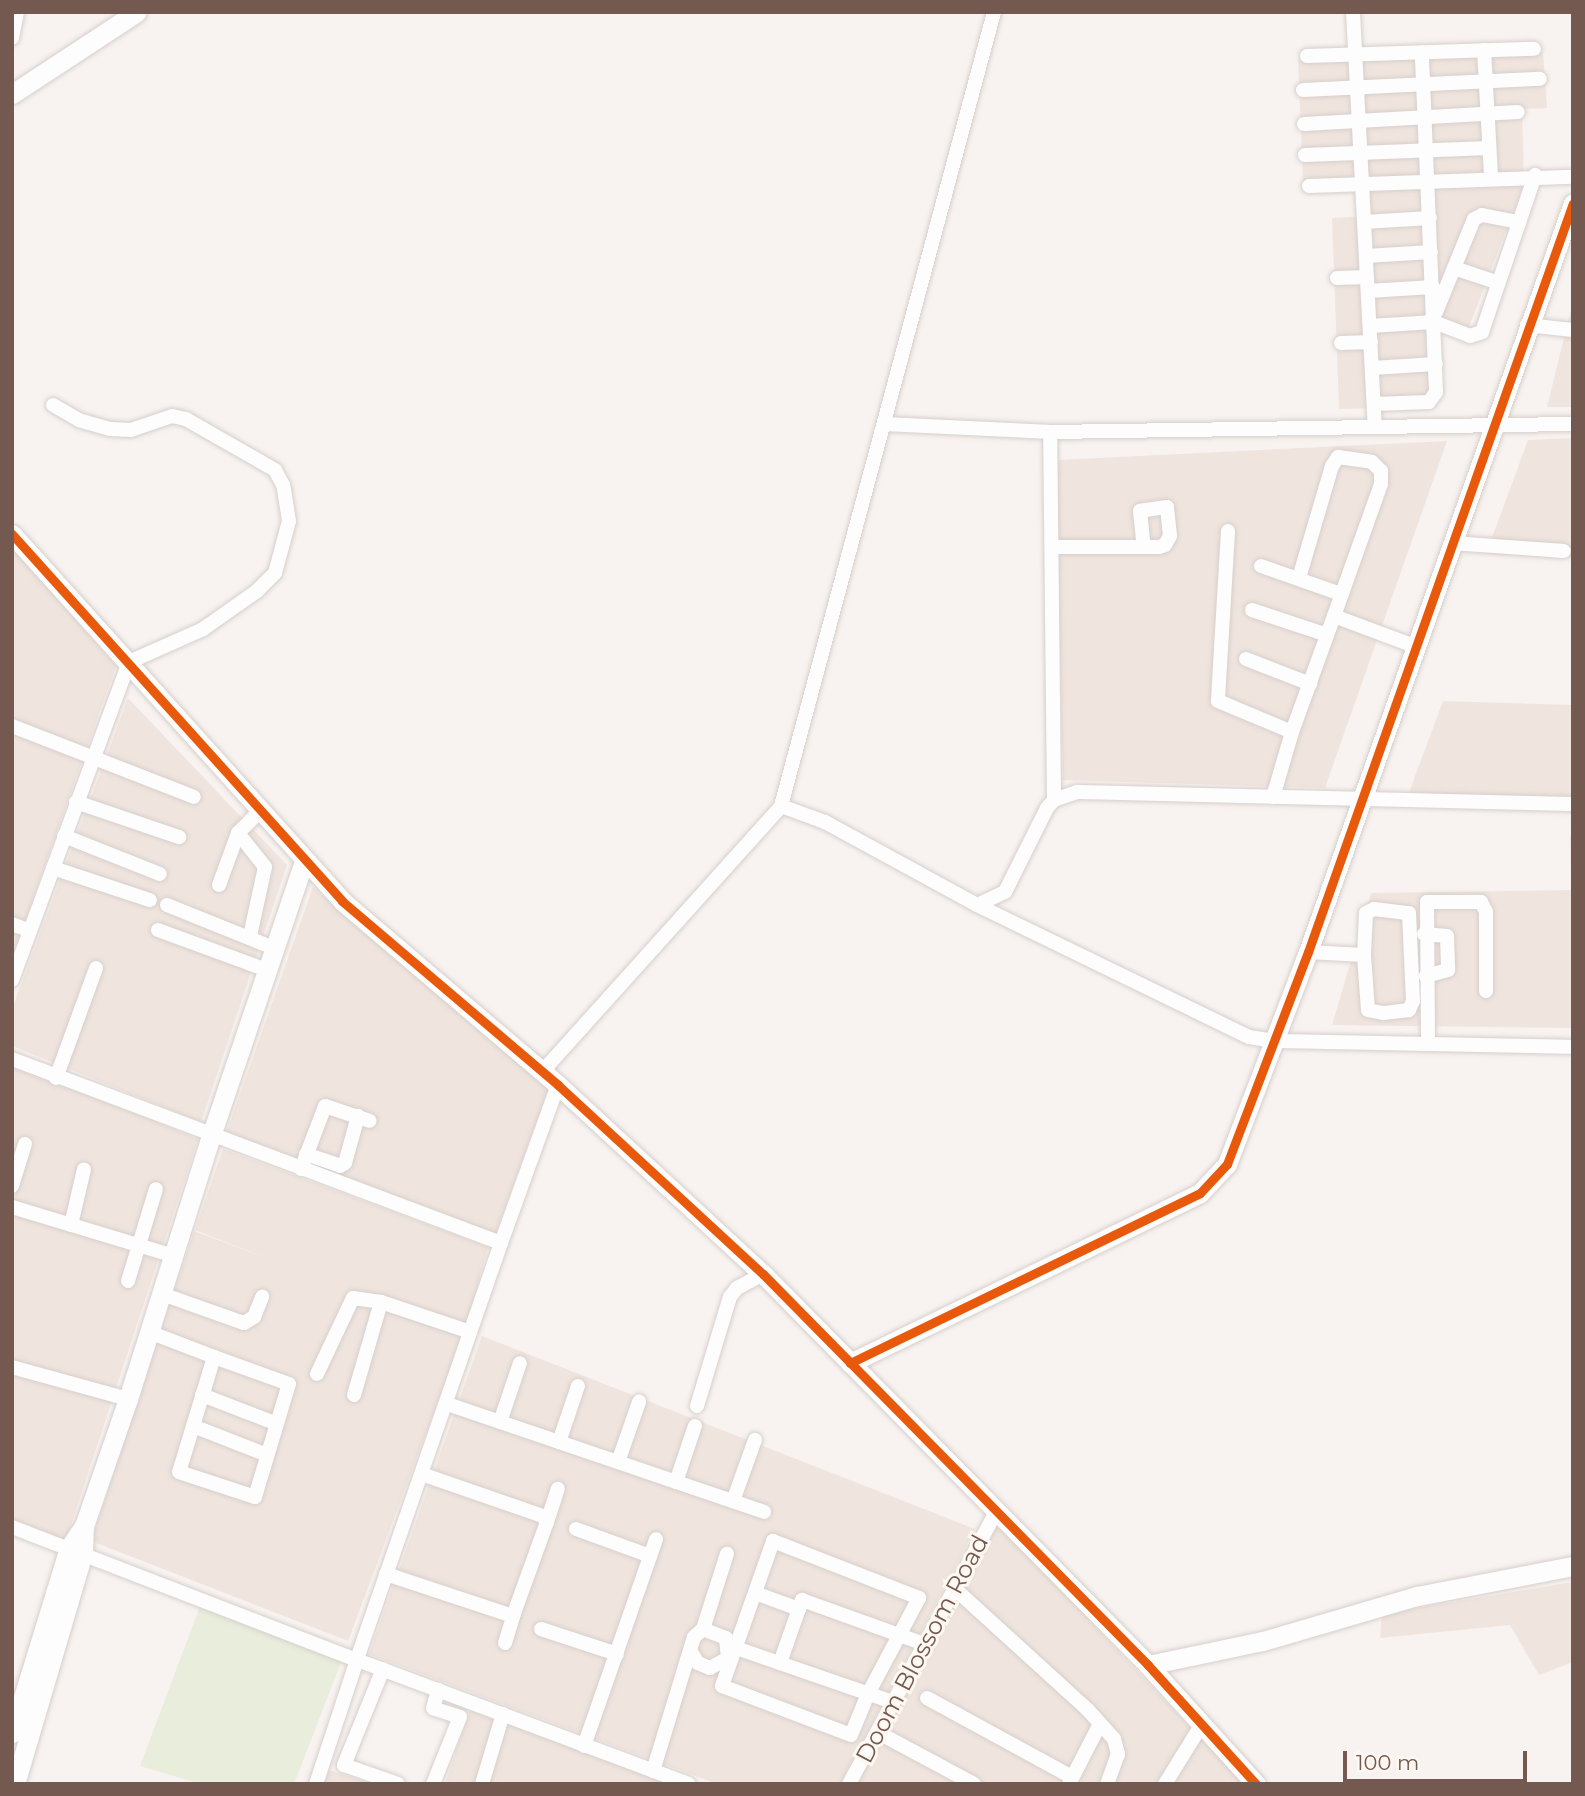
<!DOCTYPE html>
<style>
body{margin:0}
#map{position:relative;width:1585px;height:1796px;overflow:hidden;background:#f8f3f0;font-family:Montserrat,sans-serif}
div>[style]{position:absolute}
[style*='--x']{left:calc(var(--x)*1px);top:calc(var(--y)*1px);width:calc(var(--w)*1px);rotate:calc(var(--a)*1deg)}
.residential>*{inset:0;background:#f0e5de}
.green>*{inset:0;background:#e8eddc}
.roads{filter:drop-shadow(0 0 2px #d6cfcc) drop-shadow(0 0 2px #d6cfcc)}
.minor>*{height:14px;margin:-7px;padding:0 7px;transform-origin:7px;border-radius:7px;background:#fefdfd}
.tertiary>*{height:19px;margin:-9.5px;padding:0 9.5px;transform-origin:9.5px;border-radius:9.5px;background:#fefdfd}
.cycleway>*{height:9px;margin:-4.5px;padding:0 4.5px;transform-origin:4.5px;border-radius:4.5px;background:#e8590c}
span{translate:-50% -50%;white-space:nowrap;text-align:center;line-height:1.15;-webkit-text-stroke:6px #fef8f2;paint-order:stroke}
.street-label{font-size:24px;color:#745950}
.frame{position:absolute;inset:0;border:14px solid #745950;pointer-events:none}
.scale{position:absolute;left:1343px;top:1751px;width:184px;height:32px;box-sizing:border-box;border:4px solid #745950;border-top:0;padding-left:9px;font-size:21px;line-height:24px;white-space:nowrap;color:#745950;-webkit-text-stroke:5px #fef8f2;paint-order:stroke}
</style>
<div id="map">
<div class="residential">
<div style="clip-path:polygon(1543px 52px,1547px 108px,1522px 109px,1524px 184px,1467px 332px,1431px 321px,1436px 407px,1339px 409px,1332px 218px,1370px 216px,1366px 180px,1303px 183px,1298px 60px)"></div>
<div style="clip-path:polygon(1573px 301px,1573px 407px,1547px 407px)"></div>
<div style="clip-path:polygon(1573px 438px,1573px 558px,1486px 554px,1528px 440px)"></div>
<div style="clip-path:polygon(1447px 441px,1325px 788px,1063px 780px,1056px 460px)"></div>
<div style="clip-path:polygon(12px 547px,116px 666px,12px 957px)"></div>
<div style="clip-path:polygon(128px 698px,287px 865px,201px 1122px,12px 1046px,12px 1009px)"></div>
<div style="clip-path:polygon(1443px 701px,1573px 705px,1573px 797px,1408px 795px)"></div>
<div style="clip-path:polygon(1570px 837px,1573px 837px,1573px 1028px,1332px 1025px,1371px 893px,1571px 890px)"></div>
<div style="clip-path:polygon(313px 887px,549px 1088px,495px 1235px,226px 1134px)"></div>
<div style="clip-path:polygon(12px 1064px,198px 1139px,66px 1540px,12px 1521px)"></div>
<div style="clip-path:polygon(223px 1149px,488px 1247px,467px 1324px,348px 1641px,91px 1541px,194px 1231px,274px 1261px,195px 1230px)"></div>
<div style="clip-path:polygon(482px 1336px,975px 1529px,840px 1784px,717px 1784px,369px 1654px)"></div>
<div style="clip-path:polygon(997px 1523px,1244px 1784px,856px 1784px)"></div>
<div style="clip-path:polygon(1573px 1582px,1573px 1662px,1539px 1675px,1510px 1625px,1380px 1638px,1382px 1614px)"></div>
<div style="clip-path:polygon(471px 1707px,675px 1784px,445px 1784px)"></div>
<div style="clip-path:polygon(329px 1770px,372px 1784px,324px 1784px)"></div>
</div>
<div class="green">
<div style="clip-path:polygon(200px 1606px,342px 1660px,294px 1784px,201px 1784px,140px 1766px)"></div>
</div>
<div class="roads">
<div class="minor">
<div style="--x:1353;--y:12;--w:414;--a:87"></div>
<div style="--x:12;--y:38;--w:26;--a:-79"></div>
<div style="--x:1484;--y:50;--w:127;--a:86.8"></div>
<div style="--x:1307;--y:56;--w:227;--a:-1.8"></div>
<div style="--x:1303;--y:90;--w:237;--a:-2.7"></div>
<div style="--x:1304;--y:124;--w:214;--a:-3.2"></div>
<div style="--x:1305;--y:155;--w:184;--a:-2.2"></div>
<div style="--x:1309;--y:186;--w:264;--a:-2"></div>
<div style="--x:1364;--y:222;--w:66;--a:-3.5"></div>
<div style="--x:1366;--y:256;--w:65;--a:-3.5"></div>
<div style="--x:1454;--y:268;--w:47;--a:18.4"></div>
<div style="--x:1337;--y:278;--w:30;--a:-2"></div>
<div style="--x:1368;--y:291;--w:65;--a:-3.5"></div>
<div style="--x:1436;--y:312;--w:100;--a:-67.8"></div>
<div style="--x:1474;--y:219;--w:9;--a:-27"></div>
<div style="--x:1482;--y:215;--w:38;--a:11"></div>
<div style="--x:1527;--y:325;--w:46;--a:6.2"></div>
<div style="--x:1370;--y:326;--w:64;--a:-3.6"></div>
<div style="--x:1434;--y:322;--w:39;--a:21"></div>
<div style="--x:1470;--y:336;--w:13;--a:-18"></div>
<div style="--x:1482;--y:332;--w:166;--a:-71.3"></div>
<div style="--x:1341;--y:343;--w:30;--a:-2"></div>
<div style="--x:1372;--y:368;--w:64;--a:-3.6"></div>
<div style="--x:1374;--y:404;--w:55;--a:-2.1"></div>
<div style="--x:1429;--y:402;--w:12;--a:-55"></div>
<div style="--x:1436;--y:392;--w:340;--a:-92.4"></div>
<div style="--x:886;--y:424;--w:164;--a:2.8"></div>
<div style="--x:1228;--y:531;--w:170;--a:93.4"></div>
<div style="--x:1218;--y:701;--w:80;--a:22.7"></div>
<div style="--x:1292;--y:732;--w:123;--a:-70.1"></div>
<div style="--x:1452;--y:543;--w:112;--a:4.1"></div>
<div style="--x:1052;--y:547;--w:107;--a:0"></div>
<div style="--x:1159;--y:547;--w:6;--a:-18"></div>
<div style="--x:1165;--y:545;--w:10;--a:-61"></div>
<div style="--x:1170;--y:536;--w:29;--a:-96"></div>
<div style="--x:1167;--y:507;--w:27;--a:172"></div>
<div style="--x:1140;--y:511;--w:36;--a:84"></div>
<div style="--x:1261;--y:566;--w:85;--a:19.3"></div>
<div style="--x:1299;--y:578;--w:117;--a:-73.6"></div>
<div style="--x:1332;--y:466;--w:11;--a:-56"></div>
<div style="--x:1338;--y:457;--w:34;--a:8"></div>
<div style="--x:1372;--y:462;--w:13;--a:45"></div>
<div style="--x:1381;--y:471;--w:13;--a:90"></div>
<div style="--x:1381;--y:484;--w:140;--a:109.6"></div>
<div style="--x:1334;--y:616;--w:89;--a:20.5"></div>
<div style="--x:1252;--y:610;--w:79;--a:18.4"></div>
<div style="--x:1246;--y:659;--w:69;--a:21.3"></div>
<div style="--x:12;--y:726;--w:195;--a:21.3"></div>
<div style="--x:1273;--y:797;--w:68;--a:-73.7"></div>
<div style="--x:1054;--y:800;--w:368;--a:-90.6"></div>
<div style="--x:1050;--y:432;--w:523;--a:-0.88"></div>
<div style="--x:76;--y:802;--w:109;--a:18.8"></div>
<div style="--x:781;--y:806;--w:822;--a:-74.98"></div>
<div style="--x:238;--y:833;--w:43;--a:51.5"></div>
<div style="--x:265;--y:867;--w:71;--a:102.3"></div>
<div style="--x:64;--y:836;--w:103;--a:21.6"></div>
<div style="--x:53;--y:868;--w:102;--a:18.3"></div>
<div style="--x:219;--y:885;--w:55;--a:-69.9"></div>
<div style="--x:238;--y:833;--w:28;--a:-45"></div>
<div style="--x:167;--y:905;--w:115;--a:21.9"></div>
<div style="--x:977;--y:905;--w:302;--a:25.9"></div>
<div style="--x:1249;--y:1037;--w:24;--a:9"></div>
<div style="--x:1273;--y:1041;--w:300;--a:1.1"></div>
<div style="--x:12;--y:924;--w:19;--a:21"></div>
<div style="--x:158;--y:930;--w:116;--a:20.2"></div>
<div style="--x:1424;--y:934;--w:23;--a:5"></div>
<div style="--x:1447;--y:936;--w:34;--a:88"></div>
<div style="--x:1448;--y:970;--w:23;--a:165"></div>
<div style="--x:1308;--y:952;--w:56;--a:3.1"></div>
<div style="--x:1364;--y:955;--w:42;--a:-87.3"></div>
<div style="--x:1366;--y:913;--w:9;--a:-27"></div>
<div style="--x:1374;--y:909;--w:35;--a:7"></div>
<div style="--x:1409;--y:913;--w:88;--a:87.4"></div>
<div style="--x:1413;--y:1001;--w:10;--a:114"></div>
<div style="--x:1409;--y:1010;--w:26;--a:173"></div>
<div style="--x:1383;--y:1013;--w:15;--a:-169"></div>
<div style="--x:1368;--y:1010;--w:55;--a:-94.2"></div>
<div style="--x:12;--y:980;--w:339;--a:-69.8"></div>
<div style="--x:129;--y:662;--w:81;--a:-24"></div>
<div style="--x:203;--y:629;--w:66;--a:-35.1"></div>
<div style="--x:257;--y:591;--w:25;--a:-45"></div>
<div style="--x:275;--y:573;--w:54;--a:-74.9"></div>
<div style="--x:289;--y:521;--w:36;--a:-99"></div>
<div style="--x:283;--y:485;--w:17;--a:-118"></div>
<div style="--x:275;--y:470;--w:103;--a:-150.2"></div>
<div style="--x:186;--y:419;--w:14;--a:-168"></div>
<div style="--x:172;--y:416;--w:43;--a:161.1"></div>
<div style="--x:131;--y:430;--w:21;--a:-177"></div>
<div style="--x:110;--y:429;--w:32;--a:-164"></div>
<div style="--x:79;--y:420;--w:30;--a:-150"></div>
<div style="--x:1428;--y:1044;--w:142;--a:-90.4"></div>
<div style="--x:1427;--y:902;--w:54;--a:0"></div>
<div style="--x:1481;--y:902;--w:11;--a:63"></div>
<div style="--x:1486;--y:912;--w:79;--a:90"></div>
<div style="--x:12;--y:1059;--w:522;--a:20.62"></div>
<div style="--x:501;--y:1243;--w:441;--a:109.1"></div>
<div style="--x:357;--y:1660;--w:354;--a:20.5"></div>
<div style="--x:541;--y:1073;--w:359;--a:-48"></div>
<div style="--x:781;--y:806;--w:47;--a:20"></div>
<div style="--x:825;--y:822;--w:173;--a:28.6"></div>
<div style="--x:977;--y:905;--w:31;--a:-25"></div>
<div style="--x:1005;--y:892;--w:94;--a:-63.4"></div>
<div style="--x:1047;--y:808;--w:11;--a:-49"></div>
<div style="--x:1054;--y:800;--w:24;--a:-19"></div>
<div style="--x:1077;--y:792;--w:496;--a:1.4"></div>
<div style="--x:56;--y:1078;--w:117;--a:-70"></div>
<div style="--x:306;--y:1154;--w:36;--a:19"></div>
<div style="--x:340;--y:1166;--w:6;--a:-31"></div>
<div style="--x:345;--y:1163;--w:49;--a:-74.5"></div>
<div style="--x:301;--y:1169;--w:67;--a:-69.1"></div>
<div style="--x:325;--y:1106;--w:47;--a:18.4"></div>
<div style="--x:12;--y:1186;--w:44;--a:-72.8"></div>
<div style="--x:12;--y:1207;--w:169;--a:16.8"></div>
<div style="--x:71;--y:1225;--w:57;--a:-76.9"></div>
<div style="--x:501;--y:1243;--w:168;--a:-70.2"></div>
<div style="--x:128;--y:1281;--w:96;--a:-73.1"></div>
<div style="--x:162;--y:1294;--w:87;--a:19.5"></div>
<div style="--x:244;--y:1323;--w:12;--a:-31"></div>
<div style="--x:254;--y:1317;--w:22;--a:-68"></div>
<div style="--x:149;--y:1332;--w:70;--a:21"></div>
<div style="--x:214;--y:1357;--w:120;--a:106.9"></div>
<div style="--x:179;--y:1472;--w:80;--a:18.2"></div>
<div style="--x:255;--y:1497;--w:118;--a:-73.3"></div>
<div style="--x:289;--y:1384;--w:80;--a:-160.2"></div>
<div style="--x:12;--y:1367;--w:120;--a:15.4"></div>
<div style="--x:317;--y:1374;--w:84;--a:-64.7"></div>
<div style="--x:353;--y:1298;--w:28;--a:8"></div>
<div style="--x:381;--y:1302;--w:94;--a:18.6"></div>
<div style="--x:202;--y:1395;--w:80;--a:21.1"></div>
<div style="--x:354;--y:1395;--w:97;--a:-73.8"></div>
<div style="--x:447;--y:1404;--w:335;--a:18.8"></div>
<div style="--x:697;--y:1406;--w:114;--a:-73.2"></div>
<div style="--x:730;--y:1297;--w:11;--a:-52"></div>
<div style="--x:737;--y:1288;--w:30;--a:-28"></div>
<div style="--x:500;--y:1422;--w:62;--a:-71.3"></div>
<div style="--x:193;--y:1426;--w:79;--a:21.4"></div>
<div style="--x:559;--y:1442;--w:59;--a:-71.3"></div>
<div style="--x:618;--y:1462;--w:64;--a:-70.7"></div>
<div style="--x:676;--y:1482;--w:59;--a:-71.3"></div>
<div style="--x:733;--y:1501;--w:65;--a:-70.2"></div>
<div style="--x:547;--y:1522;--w:35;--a:-72"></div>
<div style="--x:12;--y:1527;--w:370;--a:21.1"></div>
<div style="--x:357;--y:1660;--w:131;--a:108.3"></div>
<div style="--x:576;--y:1529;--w:79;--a:20"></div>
<div style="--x:773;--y:1541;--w:157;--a:21.3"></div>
<div style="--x:919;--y:1598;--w:109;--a:118"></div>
<div style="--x:868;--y:1694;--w:44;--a:112.5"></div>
<div style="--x:851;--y:1735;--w:138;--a:-159.2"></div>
<div style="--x:722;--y:1686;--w:154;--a:-70.6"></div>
<div style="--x:386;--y:1574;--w:134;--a:18.3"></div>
<div style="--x:513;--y:1616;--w:100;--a:-70.1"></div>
<div style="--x:547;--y:1522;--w:7;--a:-124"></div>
<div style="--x:543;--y:1516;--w:128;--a:-160.9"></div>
<div style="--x:954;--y:1588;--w:181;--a:42.3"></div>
<div style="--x:1088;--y:1710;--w:39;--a:48"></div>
<div style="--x:1114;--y:1739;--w:16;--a:75"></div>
<div style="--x:1118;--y:1754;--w:32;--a:110"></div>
<div style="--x:755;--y:1593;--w:47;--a:20"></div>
<div style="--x:541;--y:1629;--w:80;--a:18.2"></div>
<div style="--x:505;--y:1643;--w:28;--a:-73"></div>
<div style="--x:736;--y:1648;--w:166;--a:19"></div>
<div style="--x:691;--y:1652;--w:13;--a:58"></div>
<div style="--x:698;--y:1663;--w:13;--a:23"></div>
<div style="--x:710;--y:1668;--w:21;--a:-29"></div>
<div style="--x:728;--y:1658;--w:20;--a:-96"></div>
<div style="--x:726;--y:1638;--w:25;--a:-159"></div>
<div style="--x:780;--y:1663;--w:67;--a:-70.8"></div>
<div style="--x:802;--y:1600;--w:130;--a:19.8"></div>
<div style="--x:383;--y:1669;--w:104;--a:112.1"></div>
<div style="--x:344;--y:1765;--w:57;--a:19.4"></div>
<div style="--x:927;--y:1698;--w:165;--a:28.6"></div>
<div style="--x:877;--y:1732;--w:110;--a:28.2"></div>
<div style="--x:584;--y:1746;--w:219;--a:-70.8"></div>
<div style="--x:653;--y:1771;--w:140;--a:-73"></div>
<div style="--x:694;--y:1637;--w:12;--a:-42"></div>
<div style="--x:703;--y:1629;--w:79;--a:-72.3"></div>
<div style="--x:433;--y:1784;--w:72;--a:-68.1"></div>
<div style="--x:460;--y:1717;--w:28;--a:-162"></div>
<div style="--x:433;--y:1708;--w:19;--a:-74"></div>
<div style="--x:482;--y:1784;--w:73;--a:-73.3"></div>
<div style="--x:849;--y:1784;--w:307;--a:-61.6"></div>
<div style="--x:1069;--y:1784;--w:68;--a:-62.7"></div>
<div style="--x:1165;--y:1784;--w:70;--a:-58.3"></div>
</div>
<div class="tertiary">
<div style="--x:12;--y:94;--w:149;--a:-33.3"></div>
<div style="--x:12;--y:534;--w:494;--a:48"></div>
<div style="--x:342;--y:901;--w:284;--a:40.4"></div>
<div style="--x:558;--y:1085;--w:279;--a:42.7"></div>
<div style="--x:763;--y:1274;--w:549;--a:45.44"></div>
<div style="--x:1148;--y:1665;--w:161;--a:47.8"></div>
<div style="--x:850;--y:1363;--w:389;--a:-25.9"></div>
<div style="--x:1200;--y:1193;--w:40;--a:-47"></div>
<div style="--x:1227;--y:1164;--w:227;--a:-69.1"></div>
<div style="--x:1308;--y:952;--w:794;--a:-70.52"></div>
<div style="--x:1148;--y:1665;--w:117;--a:-11.8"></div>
<div style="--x:1263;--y:1641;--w:160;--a:-16.3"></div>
<div style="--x:1417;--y:1596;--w:159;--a:-10.9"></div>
<div style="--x:12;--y:1733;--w:194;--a:-72.9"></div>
<div style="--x:69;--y:1548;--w:27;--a:-56"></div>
<div style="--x:84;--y:1526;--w:134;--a:-70.9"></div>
<div style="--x:128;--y:1399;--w:276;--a:-72.5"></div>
<div style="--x:211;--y:1136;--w:290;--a:-71.3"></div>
<div style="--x:15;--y:1784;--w:241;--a:-73.6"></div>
<div style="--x:83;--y:1553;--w:26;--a:-88"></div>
</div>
</div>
<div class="cycleway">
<div style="--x:12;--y:534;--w:494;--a:48"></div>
<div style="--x:342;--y:901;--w:284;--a:40.4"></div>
<div style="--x:558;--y:1085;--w:279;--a:42.7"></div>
<div style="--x:763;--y:1274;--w:549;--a:45.44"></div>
<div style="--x:1148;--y:1665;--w:161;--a:47.8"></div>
<div style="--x:850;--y:1363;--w:389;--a:-25.9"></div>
<div style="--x:1200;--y:1193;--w:40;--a:-47"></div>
<div style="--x:1227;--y:1164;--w:227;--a:-69.1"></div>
<div style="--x:1308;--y:952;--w:794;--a:-70.52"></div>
</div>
<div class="street-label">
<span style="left:922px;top:1649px;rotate:-62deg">Doom Blossom Road</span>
</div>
<div class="frame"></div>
<div class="scale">100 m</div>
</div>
